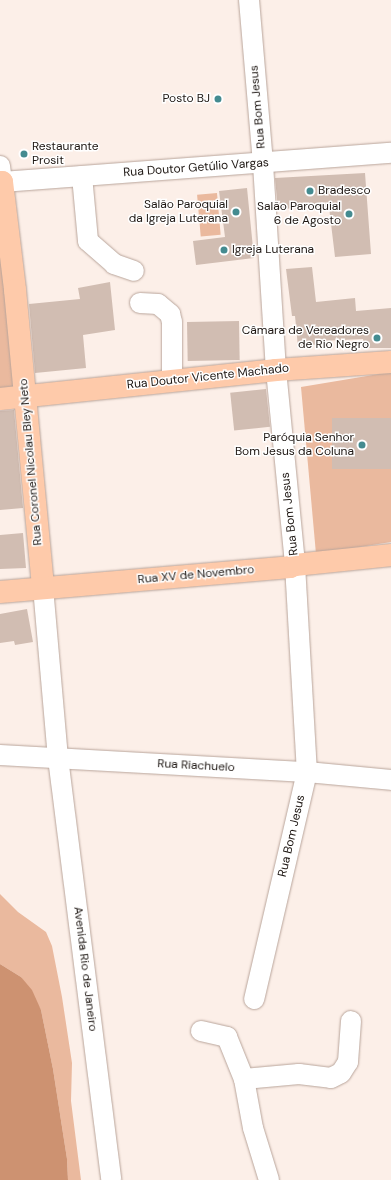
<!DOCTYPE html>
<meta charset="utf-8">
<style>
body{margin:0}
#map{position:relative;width:391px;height:1180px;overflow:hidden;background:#fcefe8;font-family:"DM Sans",sans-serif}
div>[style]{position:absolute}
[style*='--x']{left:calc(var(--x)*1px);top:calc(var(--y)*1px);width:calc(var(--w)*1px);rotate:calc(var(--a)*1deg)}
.green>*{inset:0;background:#eab99e;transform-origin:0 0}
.water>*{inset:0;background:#cd9271}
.building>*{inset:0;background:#d1bdb2;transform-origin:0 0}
.roads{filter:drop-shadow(0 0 1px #b9a59b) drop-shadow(0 0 1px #b9a59b)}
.minor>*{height:20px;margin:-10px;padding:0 10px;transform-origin:10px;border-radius:10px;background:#fff}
.major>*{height:22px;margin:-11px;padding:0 11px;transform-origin:11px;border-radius:11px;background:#fecaaa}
.dots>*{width:11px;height:11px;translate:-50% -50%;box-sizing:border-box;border:2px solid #fff;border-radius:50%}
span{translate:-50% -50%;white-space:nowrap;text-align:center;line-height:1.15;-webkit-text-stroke:3px #fff;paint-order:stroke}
.poi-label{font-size:12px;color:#1d1612}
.right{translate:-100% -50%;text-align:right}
.left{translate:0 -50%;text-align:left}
.street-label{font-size:12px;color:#1d1612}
</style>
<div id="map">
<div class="green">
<div style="clip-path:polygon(0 185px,23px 395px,0 398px)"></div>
<div style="left:217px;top:193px;width:42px;height:20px;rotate:85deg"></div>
<div style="clip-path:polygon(391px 372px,391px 542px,316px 554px,301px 387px)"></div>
<div style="clip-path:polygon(0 894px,18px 912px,46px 932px,52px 946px,62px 997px,72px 1063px,71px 1101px,81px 1180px,68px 1180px,67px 1159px,53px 1069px,41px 1010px,21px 977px,0 964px)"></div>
</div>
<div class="water">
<div style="clip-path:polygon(0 964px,21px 977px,32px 990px,41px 1010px,53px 1069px,67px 1159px,68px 1180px,0 1180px)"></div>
</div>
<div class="building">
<div style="clip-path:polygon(365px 173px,371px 254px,335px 257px,329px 207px,278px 209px,275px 178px)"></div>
<div style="clip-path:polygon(247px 188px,254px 258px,196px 265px,193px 241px,225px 237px,219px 191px)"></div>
<div style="clip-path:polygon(312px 267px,316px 302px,355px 298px,356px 311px,391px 308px,391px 348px,364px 348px,363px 339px,320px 341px,320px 344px,298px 347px,295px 316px,292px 316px,286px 269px)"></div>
<div style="clip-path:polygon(110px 282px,115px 330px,83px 335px,86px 368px,35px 373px,29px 304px,80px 299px,78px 288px)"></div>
<div style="left:239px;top:321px;width:39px;height:52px;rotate:89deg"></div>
<div style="left:266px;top:389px;width:38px;height:36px;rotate:84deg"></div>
<div style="clip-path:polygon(14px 410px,23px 508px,0 510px,0 411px)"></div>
<div style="left:391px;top:418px;width:51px;height:59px;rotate:90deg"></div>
<div style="clip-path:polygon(23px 533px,26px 568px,0 569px,0 535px)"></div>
<div style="clip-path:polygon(27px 609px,33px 642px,15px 645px,14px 641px,0 643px,0 614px)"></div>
</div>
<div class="roads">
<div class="minor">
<div style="--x:249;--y:0;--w:165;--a:85.1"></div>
<div style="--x:263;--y:164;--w:206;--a:86.4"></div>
<div style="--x:276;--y:370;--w:196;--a:84.4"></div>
<div style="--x:295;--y:565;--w:207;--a:86.7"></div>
<div style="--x:307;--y:772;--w:233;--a:103.1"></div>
<div style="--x:0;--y:166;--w:16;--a:83"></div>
<div style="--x:2;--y:182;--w:390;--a:-4.3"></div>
<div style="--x:82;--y:176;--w:65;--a:84.7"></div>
<div style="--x:88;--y:241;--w:35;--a:41"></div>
<div style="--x:114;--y:264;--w:21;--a:19"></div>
<div style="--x:140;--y:303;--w:18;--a:3"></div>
<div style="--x:158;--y:304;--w:16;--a:40"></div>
<div style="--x:170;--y:314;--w:8;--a:76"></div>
<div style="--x:172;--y:322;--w:59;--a:90"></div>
<div style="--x:43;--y:587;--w:172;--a:85"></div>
<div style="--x:58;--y:758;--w:425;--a:82.8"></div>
<div style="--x:0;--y:755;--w:307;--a:3.2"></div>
<div style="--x:307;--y:772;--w:84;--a:5.4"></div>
<div style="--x:201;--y:1031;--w:27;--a:13"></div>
<div style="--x:227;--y:1037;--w:45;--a:68"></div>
<div style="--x:269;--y:1180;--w:54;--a:-107.1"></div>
<div style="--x:253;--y:1128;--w:50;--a:-100.4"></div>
<div style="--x:244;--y:1079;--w:55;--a:-5.2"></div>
<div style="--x:299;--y:1074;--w:32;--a:7"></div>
<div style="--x:331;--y:1078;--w:11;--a:-27"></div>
<div style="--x:341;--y:1073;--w:13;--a:-58"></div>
<div style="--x:348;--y:1062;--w:41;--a:-85.8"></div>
</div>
<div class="major">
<div style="--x:0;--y:182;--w:2;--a:0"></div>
<div style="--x:2;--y:182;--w:109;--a:83.1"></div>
<div style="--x:15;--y:290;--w:298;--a:84.6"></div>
<div style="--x:0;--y:399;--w:278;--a:-6"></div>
<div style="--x:276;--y:370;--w:115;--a:-4"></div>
<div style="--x:0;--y:592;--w:291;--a:-4.9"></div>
<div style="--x:290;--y:567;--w:5;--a:-22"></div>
<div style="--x:295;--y:565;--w:97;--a:-5.9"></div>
</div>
</div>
<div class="dots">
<div style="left:218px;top:99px;background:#448b90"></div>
<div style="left:24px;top:154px;background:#448b90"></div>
<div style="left:310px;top:191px;background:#448b90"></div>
<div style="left:236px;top:212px;background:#448b90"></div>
<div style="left:349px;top:214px;background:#448b90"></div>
<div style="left:224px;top:250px;background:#448b90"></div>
<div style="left:377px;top:338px;background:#448b90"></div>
<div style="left:362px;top:445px;background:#448b90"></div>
</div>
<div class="poi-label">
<span class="right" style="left:210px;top:99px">Posto BJ</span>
<span class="left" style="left:32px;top:154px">Restaurante<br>Prosit</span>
<span class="left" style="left:318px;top:191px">Bradesco</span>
<span class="right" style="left:228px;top:212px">Salão Paroquial<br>da Igreja Luterana</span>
<span class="right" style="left:341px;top:214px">Salão Paroquial<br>6 de Agosto</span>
<span class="left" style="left:232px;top:250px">Igreja Luterana</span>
<span class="right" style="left:369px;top:338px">Câmara de Vereadores<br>de Rio Negro</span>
<span class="right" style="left:354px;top:445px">Paróquia Senhor<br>Bom Jesus da Coluna</span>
</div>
<div class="street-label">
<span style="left:258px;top:107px;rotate:-95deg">Rua Bom Jesus</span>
<span style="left:196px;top:168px;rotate:-4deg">Rua Doutor Getúlio Vargas</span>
<span style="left:208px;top:377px;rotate:-6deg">Rua Doutor Vicente Machado</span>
<span style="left:31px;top:462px;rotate:-95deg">Rua Coronel Nicolau Bley Neto</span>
<span style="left:290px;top:514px;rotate:-96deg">Rua Bom Jesus</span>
<span style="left:196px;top:575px;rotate:-5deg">Rua XV de Novembro</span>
<span style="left:196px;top:766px;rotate:3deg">Rua Riachuelo</span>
<span style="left:292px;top:836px;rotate:-77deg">Rua Bom Jesus</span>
<span style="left:85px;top:969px;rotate:83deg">Avenida Rio de Janeiro</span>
</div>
</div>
